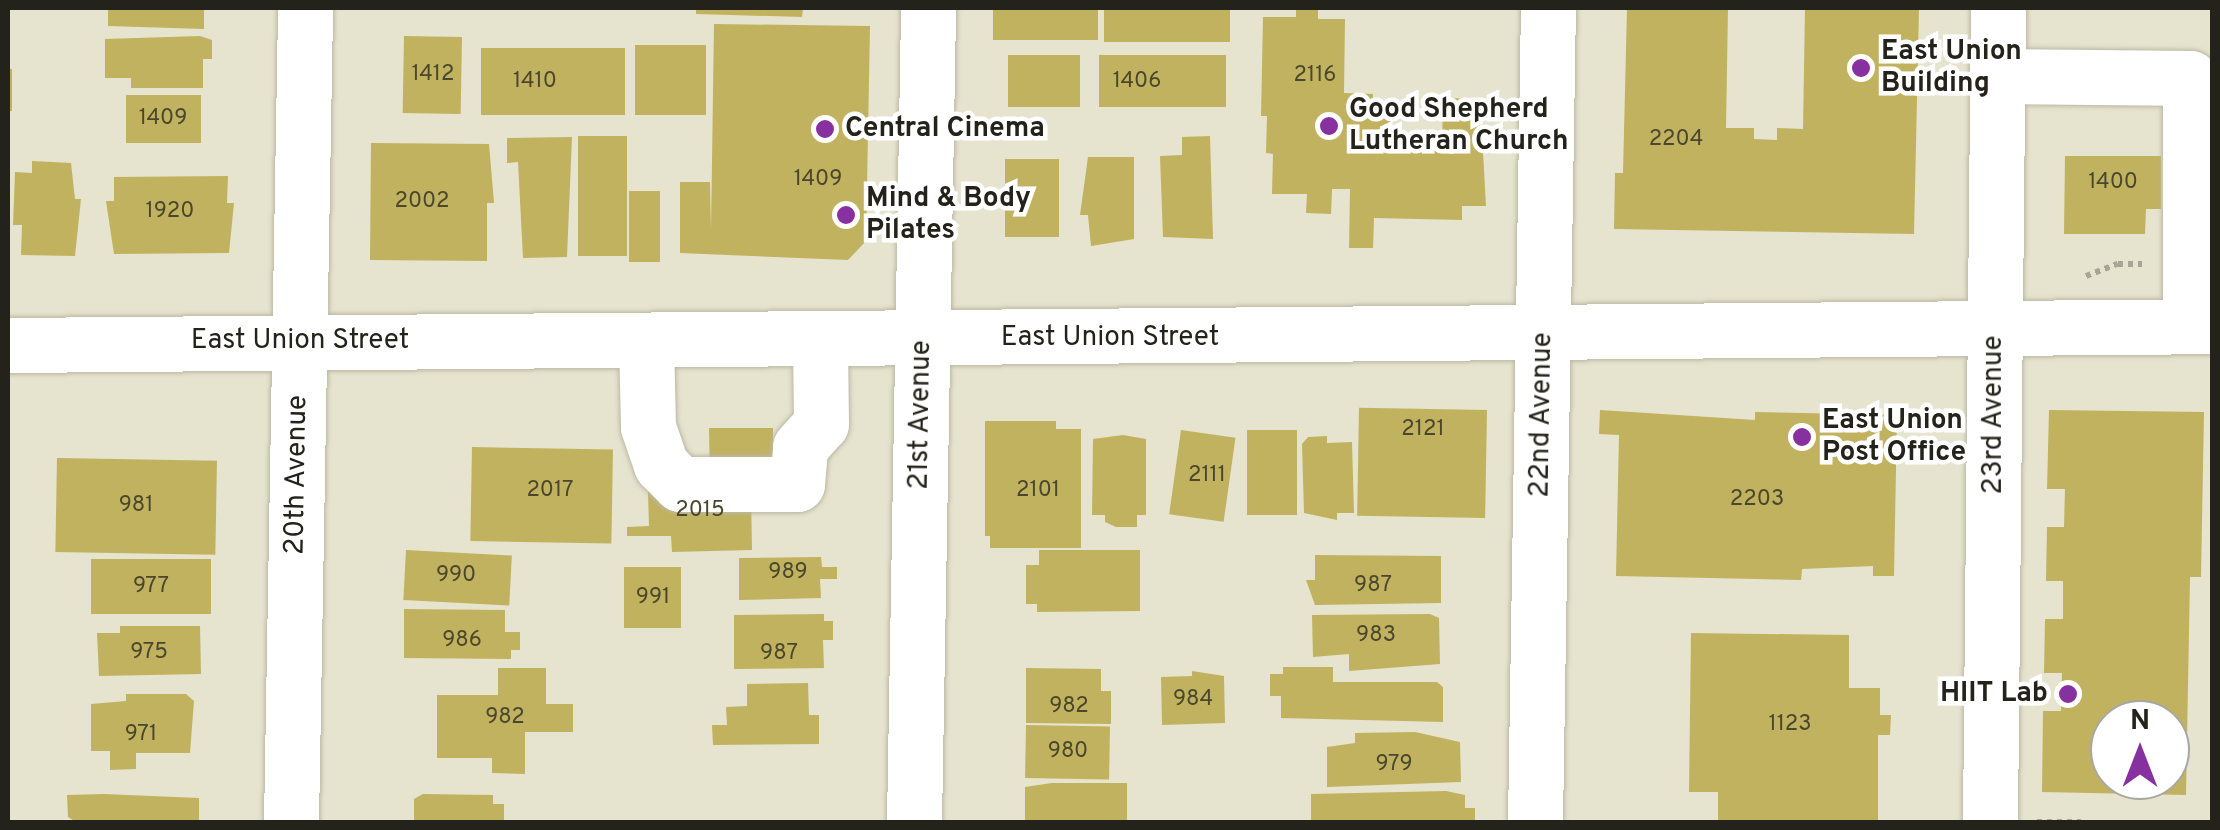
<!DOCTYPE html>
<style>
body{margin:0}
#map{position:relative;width:2220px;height:830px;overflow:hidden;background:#e6e3ce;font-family:Overpass,sans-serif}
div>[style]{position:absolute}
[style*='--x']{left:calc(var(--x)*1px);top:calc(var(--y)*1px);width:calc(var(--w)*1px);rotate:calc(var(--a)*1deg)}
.building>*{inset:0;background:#c1b260;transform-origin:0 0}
.path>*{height:6px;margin-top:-3px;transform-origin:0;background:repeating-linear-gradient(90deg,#a7a594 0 5px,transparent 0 10px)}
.roads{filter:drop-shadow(0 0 2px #bbb8a4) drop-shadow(0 0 2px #bbb8a4)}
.minor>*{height:55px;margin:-27.5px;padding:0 27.5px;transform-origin:27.5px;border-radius:27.5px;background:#fff}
.major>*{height:55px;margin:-27.5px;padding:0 27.5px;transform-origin:27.5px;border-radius:27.5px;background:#fff}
.dots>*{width:28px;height:28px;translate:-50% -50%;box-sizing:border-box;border:5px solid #fff;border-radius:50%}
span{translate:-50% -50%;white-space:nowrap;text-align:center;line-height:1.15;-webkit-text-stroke:9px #fff;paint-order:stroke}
.number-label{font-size:22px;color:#4b472c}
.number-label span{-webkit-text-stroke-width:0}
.poi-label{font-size:28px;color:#24231b;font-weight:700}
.left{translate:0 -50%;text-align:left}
.right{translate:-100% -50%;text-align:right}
.street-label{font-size:28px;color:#24231b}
.frame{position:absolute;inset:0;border:10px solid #24231b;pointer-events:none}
.north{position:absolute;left:2090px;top:700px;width:100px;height:100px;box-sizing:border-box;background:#fff;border:2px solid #a7a7a4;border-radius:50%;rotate:0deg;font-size:28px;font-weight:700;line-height:40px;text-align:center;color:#24231b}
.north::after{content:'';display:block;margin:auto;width:35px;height:45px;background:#86319f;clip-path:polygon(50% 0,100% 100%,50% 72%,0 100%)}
</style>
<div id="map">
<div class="building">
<div style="clip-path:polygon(108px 8px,204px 8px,204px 29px,108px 26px)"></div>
<div style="clip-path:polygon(696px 8px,803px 8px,802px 17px,696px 14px)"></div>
<div style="left:993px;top:8px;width:105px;height:32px"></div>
<div style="left:1104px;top:8px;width:126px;height:34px"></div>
<div style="clip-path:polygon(1296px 8px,1318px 8px,1318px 19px,1345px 19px,1344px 93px,1373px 94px,1372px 117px,1392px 117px,1392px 135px,1376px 135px,1376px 144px,1442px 146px,1443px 98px,1480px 99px,1486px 206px,1462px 206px,1462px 220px,1374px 218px,1373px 248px,1349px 248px,1350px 189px,1332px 189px,1331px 214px,1306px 213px,1307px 194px,1272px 194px,1273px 154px,1266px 153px,1267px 116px,1261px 116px,1263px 17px,1296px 17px)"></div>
<div style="clip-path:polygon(1627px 8px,1728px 8px,1726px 128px,1754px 128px,1754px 139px,1777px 140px,1777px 128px,1803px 129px,1805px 8px,1919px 8px,1914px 234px,1614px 229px,1615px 173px,1623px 173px)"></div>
<div style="clip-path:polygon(714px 24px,870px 26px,866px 241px,848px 260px,680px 253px,680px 182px,710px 182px,711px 230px)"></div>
<div style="clip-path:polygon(200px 36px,212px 40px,212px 59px,203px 59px,203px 88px,131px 88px,131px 78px,105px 78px,105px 39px)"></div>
<div style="left:404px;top:36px;width:58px;height:77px;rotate:1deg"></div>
<div style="left:635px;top:45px;width:71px;height:70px"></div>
<div style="left:481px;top:48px;width:144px;height:67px"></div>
<div style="left:1008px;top:55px;width:72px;height:52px"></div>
<div style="left:1099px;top:55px;width:127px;height:52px"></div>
<div style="left:8px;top:69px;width:4px;height:42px"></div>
<div style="left:126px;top:95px;width:75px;height:48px"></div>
<div style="left:578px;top:136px;width:49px;height:120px"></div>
<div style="clip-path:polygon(1210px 136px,1213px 239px,1163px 237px,1160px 156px,1182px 155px,1182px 137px)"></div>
<div style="clip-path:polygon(572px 137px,567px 257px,523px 258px,518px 162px,507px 163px,507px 138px)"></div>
<div style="clip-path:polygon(371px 143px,489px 144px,494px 203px,487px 203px,487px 261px,370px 260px)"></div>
<div style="clip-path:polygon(2065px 156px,2161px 156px,2161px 209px,2146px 209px,2145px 234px,2064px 234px)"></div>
<div style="clip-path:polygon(1088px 157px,1134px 157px,1134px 239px,1091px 246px,1088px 215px,1080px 215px)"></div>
<div style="left:1005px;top:159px;width:54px;height:78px"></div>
<div style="clip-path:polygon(32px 161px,71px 163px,75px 199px,81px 199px,75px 256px,21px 255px,22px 225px,13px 225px,15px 172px,32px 173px)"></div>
<div style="clip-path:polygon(228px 176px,227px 203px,234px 203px,229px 253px,114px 254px,106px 201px,114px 201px,114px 177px)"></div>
<div style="left:629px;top:191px;width:31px;height:71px"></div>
<div style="left:1487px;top:410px;width:108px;height:128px;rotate:91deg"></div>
<div style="clip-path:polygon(1600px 410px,1755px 420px,1755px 412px,1897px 415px,1894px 576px,1873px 576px,1873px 566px,1802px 569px,1801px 580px,1616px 576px,1619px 435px,1599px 434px)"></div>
<div style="clip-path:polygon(evenodd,2049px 410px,2204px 412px,2201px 577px,2190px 577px,2186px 795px,2042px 792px,2043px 711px,2061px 711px,2062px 673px,2044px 673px,2045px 619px,2063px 619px,2063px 581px,2046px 581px,2047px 527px,2064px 527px,2065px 489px,2047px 489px,2049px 410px,2110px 720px,2170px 720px,2170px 780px,2110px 780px,2110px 720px)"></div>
<div style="clip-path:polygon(985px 421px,1056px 421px,1056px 429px,1081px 429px,1081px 548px,990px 548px,990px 536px,985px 536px)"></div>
<div style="clip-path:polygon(709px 428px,773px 428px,773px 473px,710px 482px)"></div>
<div style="left:1181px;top:430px;width:55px;height:85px;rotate:8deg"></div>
<div style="left:1247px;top:430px;width:50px;height:85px"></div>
<div style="clip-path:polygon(1123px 435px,1146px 439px,1146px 515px,1137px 515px,1137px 527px,1116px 527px,1105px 522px,1105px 515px,1092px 515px,1093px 439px)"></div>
<div style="clip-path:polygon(1327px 436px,1327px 443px,1352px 442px,1354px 513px,1337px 513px,1337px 520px,1304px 513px,1302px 444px,1308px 437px)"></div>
<div style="left:472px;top:447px;width:141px;height:94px;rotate:1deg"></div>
<div style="left:57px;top:458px;width:160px;height:94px;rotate:1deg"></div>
<div style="clip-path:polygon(648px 491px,751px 494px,752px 550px,672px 552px,671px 536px,627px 536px,627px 527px,649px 526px)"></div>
<div style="left:406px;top:550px;width:106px;height:50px;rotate:3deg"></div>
<div style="clip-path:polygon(1039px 550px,1140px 550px,1140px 611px,1037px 612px,1037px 604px,1026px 604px,1026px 565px,1039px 565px)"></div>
<div style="clip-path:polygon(1315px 555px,1441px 556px,1441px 603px,1315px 605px,1306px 580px,1315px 580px)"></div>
<div style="clip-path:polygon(821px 557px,822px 567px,837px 567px,837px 579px,820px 579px,821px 598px,739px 600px,739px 558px)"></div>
<div style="left:91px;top:559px;width:120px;height:55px"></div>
<div style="left:624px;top:567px;width:57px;height:61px"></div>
<div style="clip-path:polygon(404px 609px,505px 610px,505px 632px,520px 632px,520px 650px,511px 650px,511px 659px,404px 658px)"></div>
<div style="clip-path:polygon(824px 614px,824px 621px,833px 621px,833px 640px,823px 640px,824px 668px,734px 669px,734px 615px)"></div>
<div style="clip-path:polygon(1430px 614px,1439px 618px,1440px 664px,1349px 671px,1349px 654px,1313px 657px,1312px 615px)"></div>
<div style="clip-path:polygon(120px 626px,200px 626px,201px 674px,99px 676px,97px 633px,120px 633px)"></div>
<div style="clip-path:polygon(1691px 633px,1849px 635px,1849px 688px,1880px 688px,1880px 715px,1891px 715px,1890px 735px,1878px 735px,1878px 822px,1718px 822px,1718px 792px,1689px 792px)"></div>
<div style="clip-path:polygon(1283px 667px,1333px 667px,1333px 682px,1437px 682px,1443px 687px,1443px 722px,1281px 718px,1281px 696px,1270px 696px,1270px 674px,1283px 674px)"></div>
<div style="clip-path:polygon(498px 668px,546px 668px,546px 704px,573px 704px,573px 732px,525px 732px,525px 774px,492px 773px,492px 758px,437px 758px,437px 695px,498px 695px)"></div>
<div style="clip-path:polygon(1026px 668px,1101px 669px,1101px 691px,1111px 691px,1111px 724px,1026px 723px)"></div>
<div style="clip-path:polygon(1192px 671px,1224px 676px,1225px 723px,1162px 725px,1161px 677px,1192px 676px)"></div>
<div style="clip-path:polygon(808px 683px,809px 715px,819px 715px,819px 744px,713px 745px,712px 725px,727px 725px,726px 707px,747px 706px,747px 684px)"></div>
<div style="clip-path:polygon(126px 694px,186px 694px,194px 701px,190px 753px,136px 753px,136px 769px,110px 770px,110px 751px,91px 751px,91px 704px,126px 701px)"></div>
<div style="left:1026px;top:725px;width:84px;height:53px;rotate:1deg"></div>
<div style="clip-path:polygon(1415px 732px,1460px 742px,1461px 782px,1327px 787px,1327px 747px,1355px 743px,1355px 733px)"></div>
<div style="clip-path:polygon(1052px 783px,1127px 783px,1127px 822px,1025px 822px,1025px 787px)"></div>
<div style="clip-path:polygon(1446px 791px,1465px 795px,1465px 808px,1475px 808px,1475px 822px,1311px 822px,1311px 794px)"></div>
<div style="clip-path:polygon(104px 794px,199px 798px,199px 822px,76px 822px,68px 817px,67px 795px)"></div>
<div style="clip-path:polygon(423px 794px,493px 795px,493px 804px,504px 804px,504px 822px,414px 822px,414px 799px)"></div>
</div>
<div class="path">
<div style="--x:2086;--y:276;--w:34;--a:-21"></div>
<div style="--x:2118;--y:264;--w:24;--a:0"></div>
<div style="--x:2037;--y:822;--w:44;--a:0"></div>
</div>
<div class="roads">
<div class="minor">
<div style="--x:1997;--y:76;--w:193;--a:0.6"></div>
<div style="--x:2190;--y:78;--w:248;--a:90"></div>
<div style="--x:646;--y:340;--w:87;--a:88.7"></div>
<div style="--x:648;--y:427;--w:40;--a:71.1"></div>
<div style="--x:661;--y:465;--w:27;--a:45"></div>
<div style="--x:680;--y:484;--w:117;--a:0"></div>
<div style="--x:797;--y:484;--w:37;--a:-85"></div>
<div style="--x:800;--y:447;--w:31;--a:-48"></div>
<div style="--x:821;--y:424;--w:84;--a:-90.7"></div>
<div style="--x:291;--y:822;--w:814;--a:-89.01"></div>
<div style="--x:914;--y:822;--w:814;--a:-89.01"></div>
<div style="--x:1535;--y:822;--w:814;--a:-89.09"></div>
</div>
<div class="major">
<div style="--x:8;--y:345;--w:2204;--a:-0.49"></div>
<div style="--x:1990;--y:822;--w:814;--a:-89.44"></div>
</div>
</div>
<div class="dots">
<div style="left:1861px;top:68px;background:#86319f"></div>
<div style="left:1329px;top:126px;background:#86319f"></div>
<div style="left:825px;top:129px;background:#86319f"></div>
<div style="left:846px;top:215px;background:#86319f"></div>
<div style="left:1802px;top:437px;background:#86319f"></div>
<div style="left:2068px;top:694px;background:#86319f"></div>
</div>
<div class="number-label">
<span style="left:433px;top:75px">1412</span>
<span style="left:1315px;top:76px">2116</span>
<span style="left:535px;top:82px">1410</span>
<span style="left:1137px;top:82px">1406</span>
<span style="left:163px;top:119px">1409</span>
<span style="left:1676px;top:140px">2204</span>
<span style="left:818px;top:180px">1409</span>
<span style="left:2113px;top:183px">1400</span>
<span style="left:422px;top:202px">2002</span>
<span style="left:170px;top:212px">1920</span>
<span style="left:1423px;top:430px">2121</span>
<span style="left:1207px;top:476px">2111</span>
<span style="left:550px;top:491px">2017</span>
<span style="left:1038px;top:491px">2101</span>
<span style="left:1757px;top:500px">2203</span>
<span style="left:136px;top:506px">981</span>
<span style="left:700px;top:511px">2015</span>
<span style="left:788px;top:573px">989</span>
<span style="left:456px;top:576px">990</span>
<span style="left:1373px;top:586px">987</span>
<span style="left:151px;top:587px">977</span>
<span style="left:653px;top:598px">991</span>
<span style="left:1376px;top:636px">983</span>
<span style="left:462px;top:641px">986</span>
<span style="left:149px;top:653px">975</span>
<span style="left:779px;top:654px">987</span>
<span style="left:1193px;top:700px">984</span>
<span style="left:1069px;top:707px">982</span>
<span style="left:505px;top:718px">982</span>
<span style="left:1790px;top:725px">1123</span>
<span style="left:141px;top:735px">971</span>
<span style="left:1068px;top:752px">980</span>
<span style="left:1394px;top:765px">979</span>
</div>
<div class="poi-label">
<span class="left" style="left:1881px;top:68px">East Union<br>Building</span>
<span class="left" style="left:1349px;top:126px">Good Shepherd<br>Lutheran Church</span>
<span class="left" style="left:845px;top:129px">Central Cinema</span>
<span class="left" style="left:866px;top:215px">Mind &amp; Body<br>Pilates</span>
<span class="left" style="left:1822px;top:437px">East Union<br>Post Office</span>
<span class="right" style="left:2048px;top:694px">HIIT Lab</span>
</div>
<div class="street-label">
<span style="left:1110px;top:338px">East Union Street</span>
<span style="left:300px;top:341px">East Union Street</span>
<span style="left:921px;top:415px;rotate:-89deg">21st Avenue</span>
<span style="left:1542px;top:415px;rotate:-89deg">22nd Avenue</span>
<span style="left:1994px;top:415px;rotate:-90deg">23rd Avenue</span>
<span style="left:297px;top:475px;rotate:-89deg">20th Avenue</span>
</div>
<div class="frame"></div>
<div class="north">N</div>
</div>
